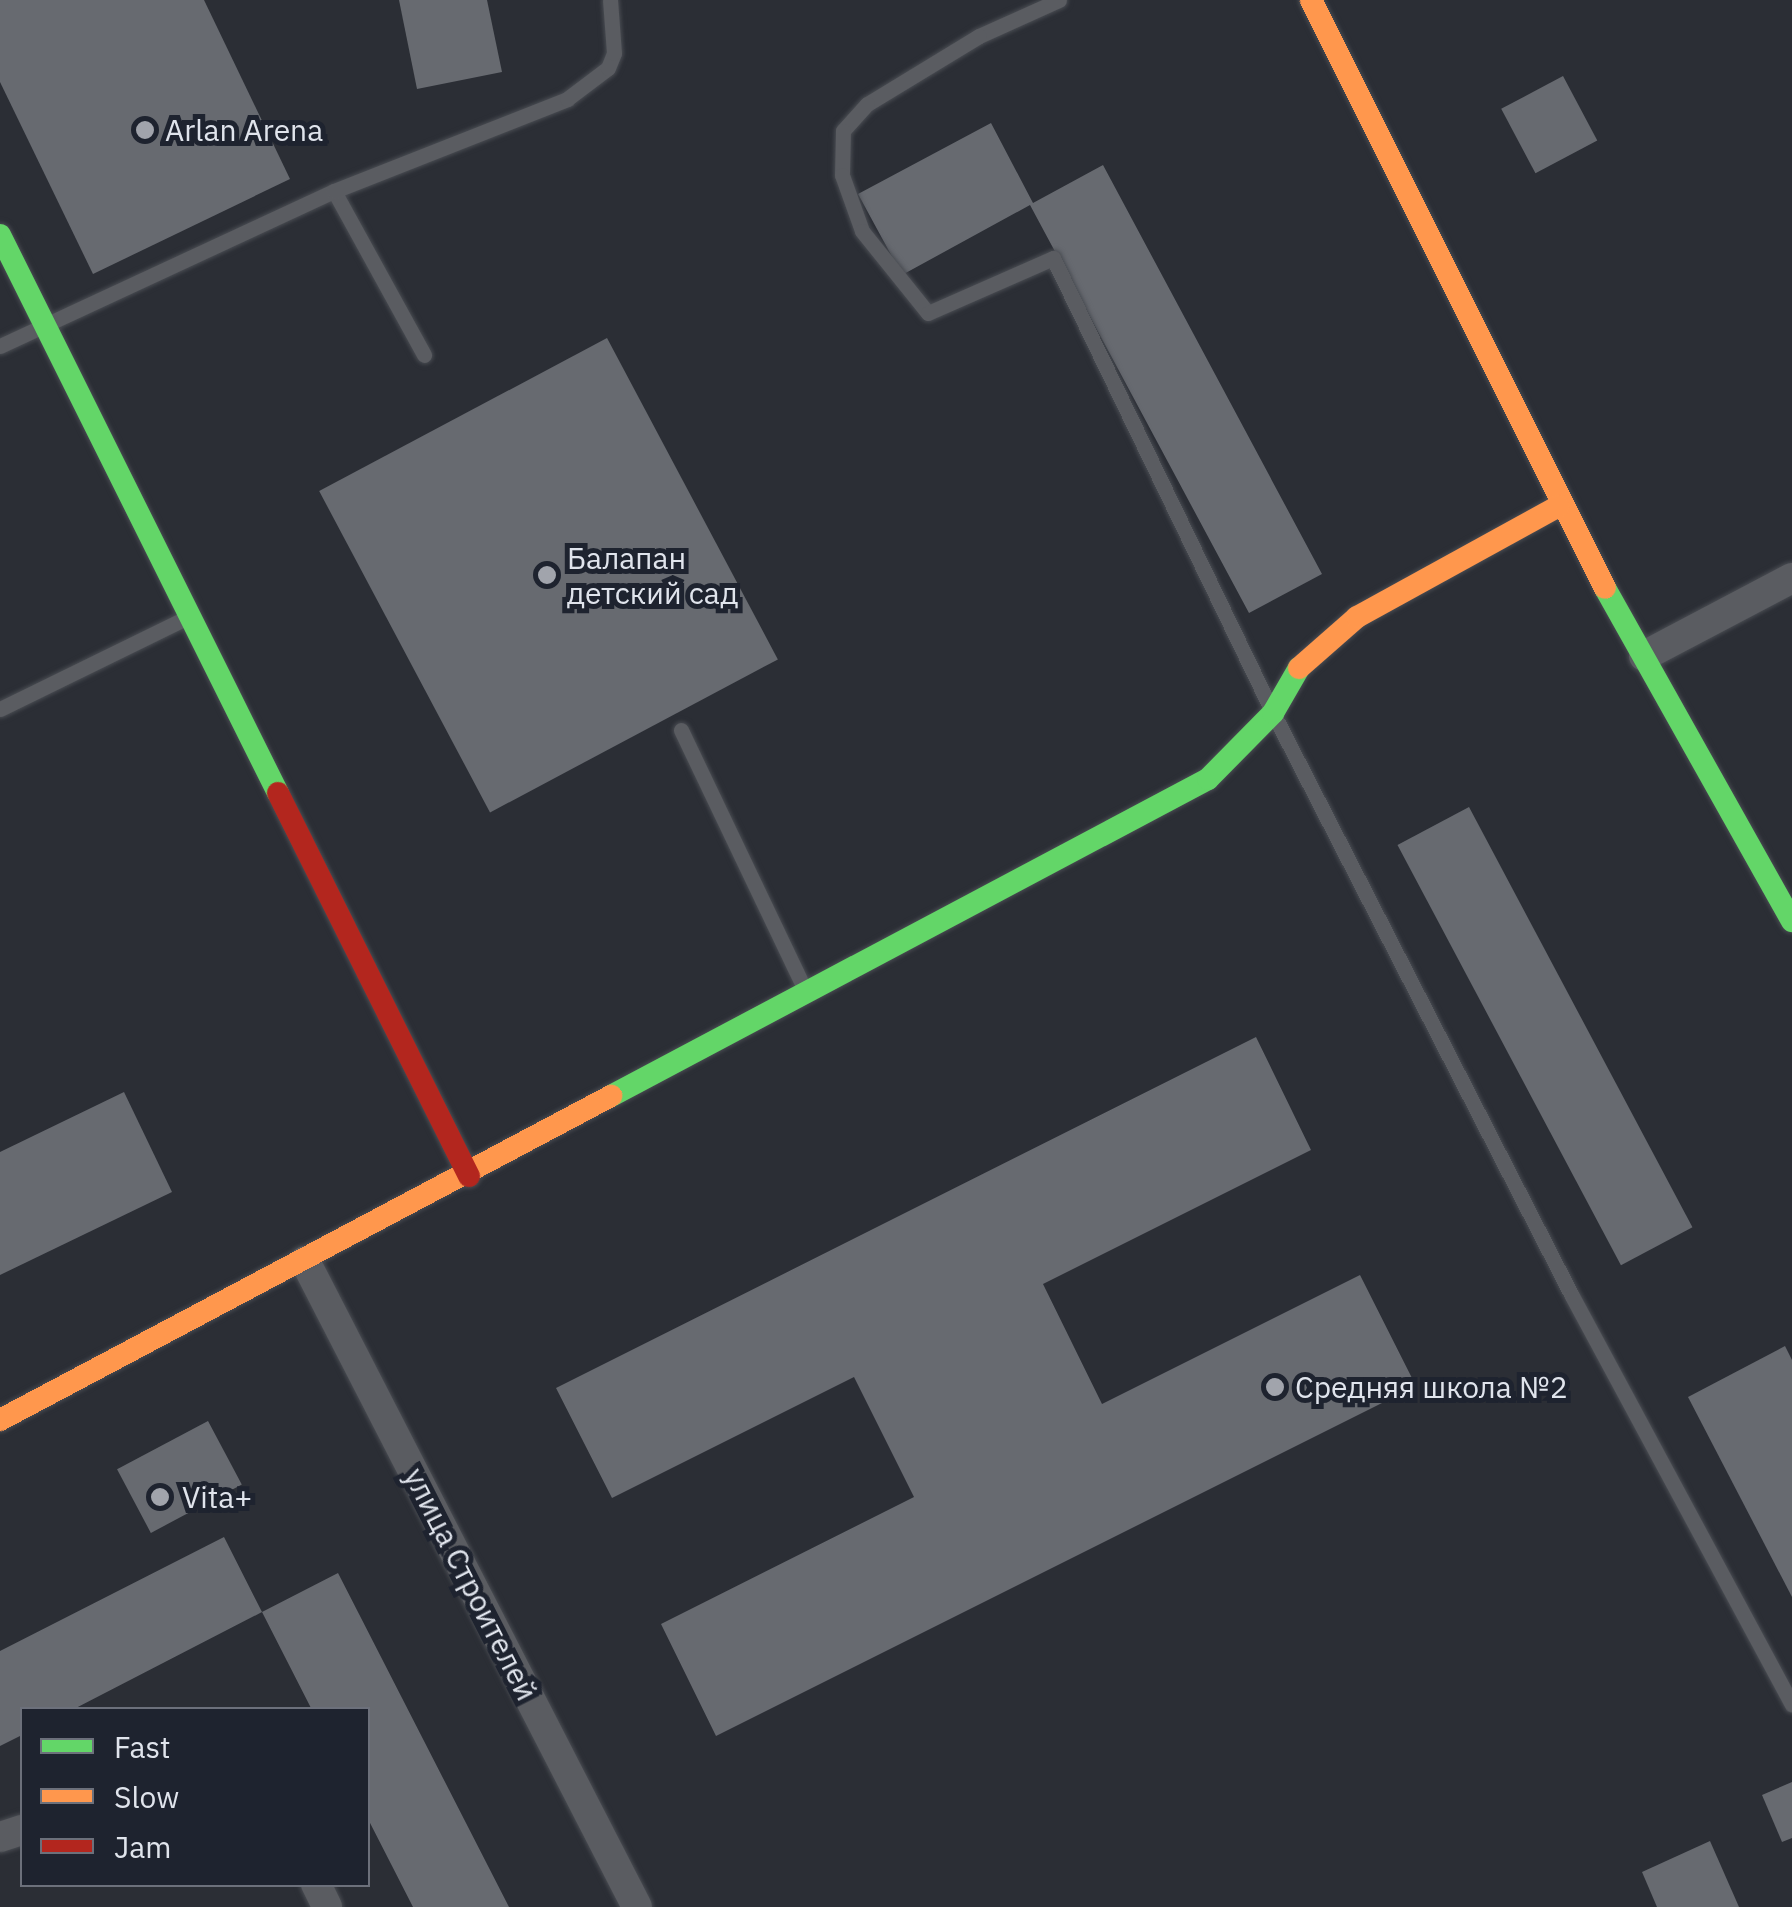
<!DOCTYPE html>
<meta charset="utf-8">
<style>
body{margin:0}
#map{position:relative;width:1792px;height:1907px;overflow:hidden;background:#2b2e35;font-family:"IBM Plex Sans",sans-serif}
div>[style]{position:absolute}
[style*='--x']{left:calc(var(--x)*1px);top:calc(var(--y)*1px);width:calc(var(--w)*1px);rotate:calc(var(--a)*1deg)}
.building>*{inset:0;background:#676a70;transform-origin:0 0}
.roads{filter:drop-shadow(0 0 2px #494c52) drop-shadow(0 0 2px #494c52)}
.lane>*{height:15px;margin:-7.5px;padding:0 7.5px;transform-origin:7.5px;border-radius:7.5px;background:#5a5c61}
.street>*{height:30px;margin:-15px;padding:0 15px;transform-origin:15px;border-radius:15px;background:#5a5c61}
.fast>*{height:22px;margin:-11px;padding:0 11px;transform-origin:11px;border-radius:11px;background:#63d668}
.slow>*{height:22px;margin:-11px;padding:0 11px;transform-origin:11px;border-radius:11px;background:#ff974d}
.jam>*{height:22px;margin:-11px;padding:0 11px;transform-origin:11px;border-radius:11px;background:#b3261e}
.dots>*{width:28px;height:28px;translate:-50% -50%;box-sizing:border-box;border:5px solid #1e232f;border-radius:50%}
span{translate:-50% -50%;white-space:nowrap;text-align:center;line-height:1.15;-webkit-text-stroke:10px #1e232f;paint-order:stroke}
.poi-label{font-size:30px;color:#e0e4ec}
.left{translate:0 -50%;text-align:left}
.street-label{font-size:30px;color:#e0e4ec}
.legend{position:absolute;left:20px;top:1707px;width:350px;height:180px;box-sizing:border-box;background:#1e232f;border:2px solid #6c707b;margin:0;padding:12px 18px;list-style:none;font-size:30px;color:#e0e4ec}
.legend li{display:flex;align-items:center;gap:20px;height:50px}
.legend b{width:50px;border:2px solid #6c707b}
</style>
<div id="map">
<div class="building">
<div style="clip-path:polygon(0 0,204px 0,290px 179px,93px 274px,0 82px)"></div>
<div style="clip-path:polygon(399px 0,487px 0,502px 72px,417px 89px)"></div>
<div style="left:1563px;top:76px;width:73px;height:70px;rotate:62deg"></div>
<div style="clip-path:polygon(991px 123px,1033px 203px,1103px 165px,1322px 574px,1249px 613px,1030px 205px,902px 275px,858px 194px)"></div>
<div style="left:607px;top:338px;width:364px;height:326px;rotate:62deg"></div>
<div style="left:1469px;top:807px;width:476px;height:81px;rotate:62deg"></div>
<div style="clip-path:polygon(1256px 1037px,1311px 1150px,1043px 1284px,1102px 1404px,1360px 1275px,1416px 1386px,716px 1736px,661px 1624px,914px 1497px,854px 1377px,612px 1498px,556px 1388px)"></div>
<div style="clip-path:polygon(124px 1092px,172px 1192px,0 1275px,0 1152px)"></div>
<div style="clip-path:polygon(1785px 1346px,1792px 1360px,1792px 1597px,1688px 1397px)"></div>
<div style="left:208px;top:1421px;width:72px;height:103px;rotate:62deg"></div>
<div style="clip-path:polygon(224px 1537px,262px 1612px,72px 1710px,22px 1710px,22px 1735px,0 1746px,0 1651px)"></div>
<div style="clip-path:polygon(338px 1573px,509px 1907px,413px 1907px,368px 1819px,368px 1710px,312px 1710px,262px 1612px)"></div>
<div style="clip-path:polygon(1792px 1782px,1792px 1838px,1782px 1842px,1762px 1795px)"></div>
<div style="clip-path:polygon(1710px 1841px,1739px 1907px,1657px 1907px,1642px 1872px)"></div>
</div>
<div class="roads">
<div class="lane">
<div style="--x:1059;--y:0;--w:88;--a:155.8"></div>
<div style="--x:979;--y:36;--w:131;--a:148.7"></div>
<div style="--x:867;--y:104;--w:36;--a:132"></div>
<div style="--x:843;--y:131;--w:44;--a:91.3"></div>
<div style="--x:842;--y:175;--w:59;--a:70.3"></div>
<div style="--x:862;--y:231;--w:105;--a:51.2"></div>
<div style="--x:928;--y:313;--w:137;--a:-23.7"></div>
<div style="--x:1053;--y:258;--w:505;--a:64.2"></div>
<div style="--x:1273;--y:713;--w:655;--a:62.85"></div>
<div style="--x:1572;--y:1296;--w:464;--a:61.7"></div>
<div style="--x:334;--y:191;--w:187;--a:61.2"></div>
<div style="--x:0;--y:346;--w:368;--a:-24.9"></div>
<div style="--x:334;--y:191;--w:251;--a:-21.5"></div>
<div style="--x:567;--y:99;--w:51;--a:-37.1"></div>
<div style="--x:608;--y:68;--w:16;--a:-68"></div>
<div style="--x:614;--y:53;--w:53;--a:-94.3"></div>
<div style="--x:0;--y:709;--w:207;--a:-26.1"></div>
<div style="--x:681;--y:730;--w:286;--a:64.5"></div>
</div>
<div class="street">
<div style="--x:1644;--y:656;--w:167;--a:-27.8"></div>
<div style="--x:305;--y:1261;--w:726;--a:62.8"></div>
<div style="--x:0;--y:1837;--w:23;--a:-18"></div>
<div style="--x:316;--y:1884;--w:25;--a:64"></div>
</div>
<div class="fast">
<div style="--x:0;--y:235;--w:623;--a:63.52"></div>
<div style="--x:1605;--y:588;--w:382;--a:60.7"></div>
<div style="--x:611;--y:1096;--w:676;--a:-27.97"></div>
<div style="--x:1208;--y:779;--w:93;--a:-45.4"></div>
<div style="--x:1273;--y:713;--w:52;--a:-60"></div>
</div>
<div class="slow">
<div style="--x:1311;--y:0;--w:657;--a:63.43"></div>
<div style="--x:1299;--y:668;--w:77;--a:-41.3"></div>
<div style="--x:1357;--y:617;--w:230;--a:-28.8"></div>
<div style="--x:0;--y:1420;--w:692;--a:-27.94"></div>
</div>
<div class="jam">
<div style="--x:278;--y:793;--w:428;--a:63.5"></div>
</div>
</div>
<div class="dots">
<div style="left:145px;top:130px;background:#a1a4ac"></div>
<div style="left:547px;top:575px;background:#a1a4ac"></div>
<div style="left:1275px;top:1387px;background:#a1a4ac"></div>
<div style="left:160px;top:1497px;background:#a1a4ac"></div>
</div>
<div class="poi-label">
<span class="left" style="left:165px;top:130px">Arlan Arena</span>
<span class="left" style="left:567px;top:575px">Балапан<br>детский сад</span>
<span class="left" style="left:1295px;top:1387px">Средняя школа №2</span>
<span class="left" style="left:182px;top:1497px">Vita+</span>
</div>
<div class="street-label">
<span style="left:471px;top:1584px;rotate:63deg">улица Строителей</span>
</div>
<ul class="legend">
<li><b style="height:12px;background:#63d668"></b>Fast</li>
<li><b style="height:12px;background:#ff974d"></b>Slow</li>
<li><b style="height:12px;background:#b3261e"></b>Jam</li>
</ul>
</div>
